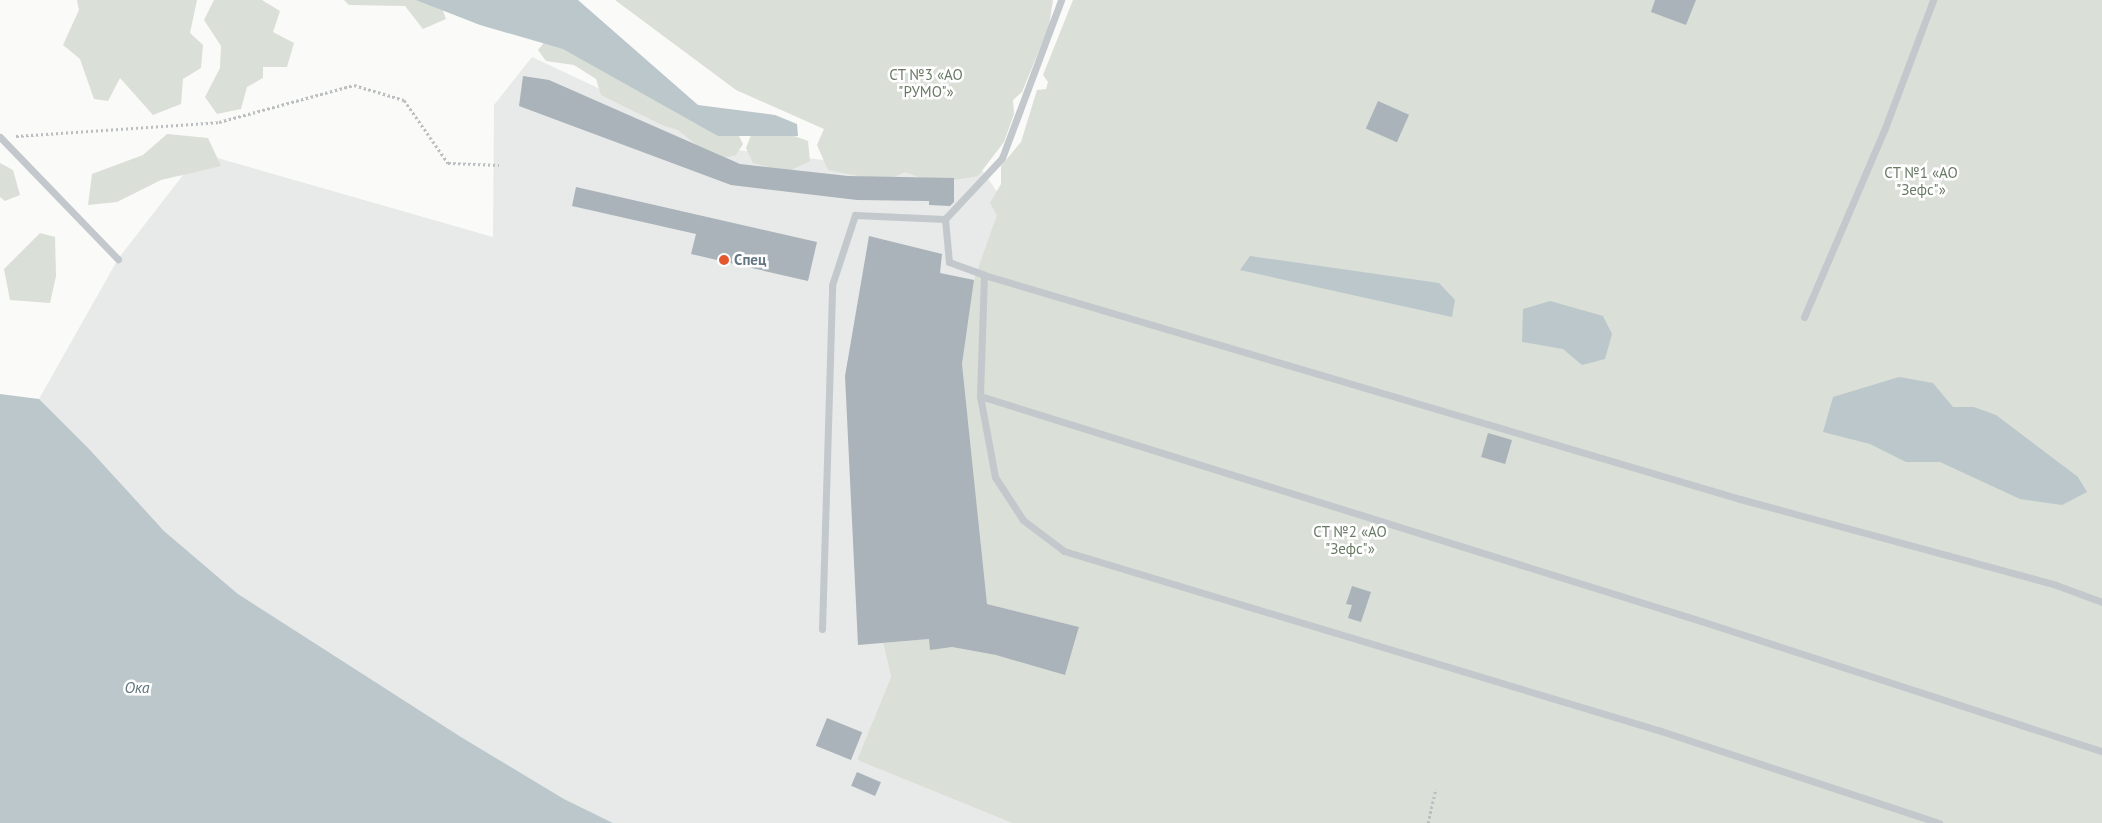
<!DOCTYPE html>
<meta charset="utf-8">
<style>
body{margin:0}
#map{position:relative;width:2102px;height:823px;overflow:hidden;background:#fafaf8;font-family:"PT Sans",sans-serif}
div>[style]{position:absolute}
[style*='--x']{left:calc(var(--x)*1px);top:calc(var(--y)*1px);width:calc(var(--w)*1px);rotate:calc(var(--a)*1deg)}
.built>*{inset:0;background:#e8e9e9}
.green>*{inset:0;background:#dadfd7}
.water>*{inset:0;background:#bbc7cb}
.building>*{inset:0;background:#aab3b9;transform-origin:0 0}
.path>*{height:3px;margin-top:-1.5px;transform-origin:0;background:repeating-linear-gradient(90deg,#bbbfc2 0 2.5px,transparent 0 5px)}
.service>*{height:7px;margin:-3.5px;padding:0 3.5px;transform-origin:3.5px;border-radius:3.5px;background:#c3c8cc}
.dots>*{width:14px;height:14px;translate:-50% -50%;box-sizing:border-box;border:2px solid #fff;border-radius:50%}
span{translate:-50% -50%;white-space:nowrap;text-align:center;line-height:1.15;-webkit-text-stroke:5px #fff;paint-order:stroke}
.park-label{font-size:15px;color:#687a64}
.poi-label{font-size:15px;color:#657683;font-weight:700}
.left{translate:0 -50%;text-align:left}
.water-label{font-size:16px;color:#60757c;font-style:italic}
</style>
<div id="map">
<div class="built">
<div style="clip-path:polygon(532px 57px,728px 149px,921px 171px,980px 167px,1002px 199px,1079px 627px,1065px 675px,883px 644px,891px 677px,857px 760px,1012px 823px,613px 823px,564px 799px,461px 737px,238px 594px,164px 531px,39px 399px,118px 259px,200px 153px,493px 237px,494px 105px)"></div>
</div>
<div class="green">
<div style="clip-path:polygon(77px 0,197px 0,190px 33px,203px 45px,201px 68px,183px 79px,181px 104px,153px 115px,120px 78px,108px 101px,94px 99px,80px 59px,63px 45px,79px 10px)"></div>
<div style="clip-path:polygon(214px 0,262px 0,280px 11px,273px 32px,294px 43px,287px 67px,263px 67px,263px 78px,247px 87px,241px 109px,217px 114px,205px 97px,220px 68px,221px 46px,204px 20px)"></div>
<div style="clip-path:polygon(344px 0,439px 0,446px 19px,423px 29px,405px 6px,349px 5px)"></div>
<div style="clip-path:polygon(615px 0,1053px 0,1049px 26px,1022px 92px,1013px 100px,1014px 114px,1004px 142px,978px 176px,936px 183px,905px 172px,885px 181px,828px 170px,817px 145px,824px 129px,736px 90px)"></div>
<div style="clip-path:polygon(1073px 0,2102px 0,2102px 823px,1012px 823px,857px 760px,891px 677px,883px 643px,929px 639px,951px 647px,997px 655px,1065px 674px,1074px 645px,1079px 627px,987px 604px,962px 364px,974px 280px,997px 215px,990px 203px,1001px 184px,1001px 166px,1021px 142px,1037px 90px,1046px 89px,1048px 82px,1043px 75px)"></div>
<div style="clip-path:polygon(547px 39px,734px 126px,743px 144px,736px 155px,715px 160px,678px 130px,662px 125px,601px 95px,596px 79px,574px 65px,546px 61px,538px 50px)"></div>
<div style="clip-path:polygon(780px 131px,808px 141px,810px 161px,787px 172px,753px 163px,746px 148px,751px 135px)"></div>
<div style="clip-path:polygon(167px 134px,208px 138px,221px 166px,161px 180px,117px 202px,88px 205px,92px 174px,143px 155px)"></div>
<div style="clip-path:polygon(0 163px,13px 170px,20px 195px,5px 201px,0 197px)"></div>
<div style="clip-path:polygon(40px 233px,55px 237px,56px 276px,50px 303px,10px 300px,4px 269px)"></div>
</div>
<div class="water">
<div style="clip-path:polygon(416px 0,578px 0,698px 105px,775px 115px,797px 124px,798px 136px,718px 136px,563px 49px,480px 25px)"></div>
<div style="clip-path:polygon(1250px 256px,1439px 283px,1455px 300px,1452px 317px,1240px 270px)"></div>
<div style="clip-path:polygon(1550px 301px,1603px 316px,1612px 334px,1605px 359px,1582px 365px,1563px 349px,1522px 342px,1523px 309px)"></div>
<div style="clip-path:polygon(1899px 377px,1933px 383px,1953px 407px,1974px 407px,1996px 415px,2078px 477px,2087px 492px,2062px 505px,2020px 499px,1940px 462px,1906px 462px,1870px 444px,1823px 432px,1833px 397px)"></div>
<div style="clip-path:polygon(0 394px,39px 399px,89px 449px,164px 531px,238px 594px,461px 737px,564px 799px,613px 823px,0 823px)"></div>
</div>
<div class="building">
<div style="clip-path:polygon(1655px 0,1696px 0,1686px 25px,1651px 12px)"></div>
<div style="clip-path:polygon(523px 76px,549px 80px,740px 164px,848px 176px,954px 178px,954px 202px,950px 206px,929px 205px,929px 201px,857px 200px,731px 185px,519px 106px)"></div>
<div style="left:1378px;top:101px;width:34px;height:30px;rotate:24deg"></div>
<div style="clip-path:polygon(576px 187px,817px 242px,808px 281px,691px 254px,696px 234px,572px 206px)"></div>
<div style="clip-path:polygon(869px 236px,942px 254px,940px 273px,974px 280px,962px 364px,987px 604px,1079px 627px,1065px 675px,996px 655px,952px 647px,930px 650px,929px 639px,858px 645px,845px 376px)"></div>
<div style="left:1488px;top:433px;width:25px;height:25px;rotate:16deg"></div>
<div style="clip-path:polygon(1352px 586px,1371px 592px,1361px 622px,1348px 618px,1352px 605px,1346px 604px)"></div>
<div style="left:827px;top:718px;width:38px;height:30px;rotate:22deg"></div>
<div style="left:857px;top:772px;width:26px;height:15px;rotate:23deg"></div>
</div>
<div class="path">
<div style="--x:16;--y:136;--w:203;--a:-3.9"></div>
<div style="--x:219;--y:122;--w:140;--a:-15.3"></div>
<div style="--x:354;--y:85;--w:52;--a:16.7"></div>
<div style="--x:404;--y:100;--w:77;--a:55.1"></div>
<div style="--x:448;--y:163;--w:51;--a:2.2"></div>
<div style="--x:1428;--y:823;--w:35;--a:-77"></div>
</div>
<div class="service">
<div style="--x:0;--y:137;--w:170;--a:46"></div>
<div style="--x:945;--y:219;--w:43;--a:84.7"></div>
<div style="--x:949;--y:262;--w:37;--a:20"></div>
<div style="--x:984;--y:275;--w:788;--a:16.5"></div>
<div style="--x:1740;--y:499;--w:327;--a:15.2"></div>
<div style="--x:2056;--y:585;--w:49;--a:20.3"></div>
<div style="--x:984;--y:275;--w:121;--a:91.9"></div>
<div style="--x:980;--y:396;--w:755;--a:17.33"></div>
<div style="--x:1701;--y:621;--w:422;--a:18"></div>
<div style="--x:1804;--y:317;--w:206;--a:-66.8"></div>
<div style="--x:1885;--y:128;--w:137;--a:-69.4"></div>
<div style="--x:980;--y:396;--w:82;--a:79.5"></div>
<div style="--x:995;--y:477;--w:51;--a:56.9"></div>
<div style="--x:1023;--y:520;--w:51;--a:37.1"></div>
<div style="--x:1064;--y:551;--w:624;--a:16.78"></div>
<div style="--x:1661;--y:731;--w:293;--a:18.3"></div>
<div style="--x:822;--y:629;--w:344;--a:-88.3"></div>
<div style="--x:832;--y:285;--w:74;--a:-71.8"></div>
<div style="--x:855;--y:215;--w:90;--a:2.5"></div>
<div style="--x:945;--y:219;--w:83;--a:-46.9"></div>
<div style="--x:1002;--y:158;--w:169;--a:-69.5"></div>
</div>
<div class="dots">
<div style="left:724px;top:260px;background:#e4572e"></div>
</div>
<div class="park-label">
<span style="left:926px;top:83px">СТ №3 «АО<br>"РУМО"»</span>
<span style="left:1921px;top:181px">СТ №1 «АО<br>"Зефс"»</span>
<span style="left:1350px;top:540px">СТ №2 «АО<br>"Зефс"»</span>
</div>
<div class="poi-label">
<span class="left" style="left:734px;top:260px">Спец</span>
</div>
<div class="water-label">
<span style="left:137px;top:687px">Ока</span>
</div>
</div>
